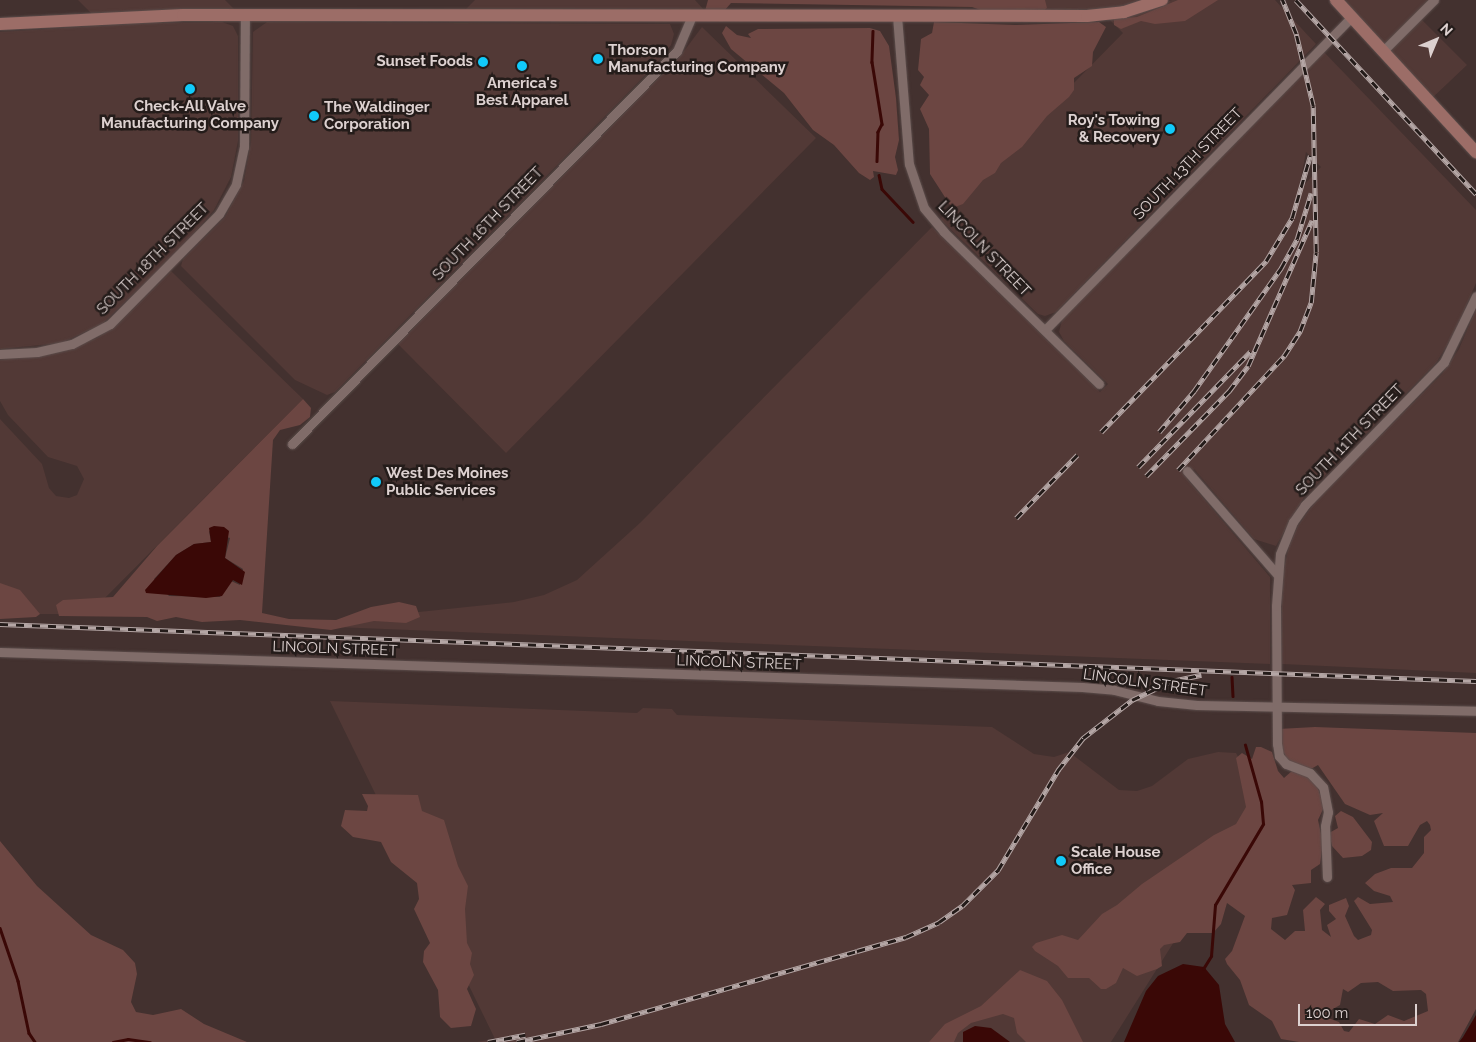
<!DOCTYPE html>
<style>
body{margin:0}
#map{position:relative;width:1476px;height:1042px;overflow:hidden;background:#43312f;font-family:Raleway,sans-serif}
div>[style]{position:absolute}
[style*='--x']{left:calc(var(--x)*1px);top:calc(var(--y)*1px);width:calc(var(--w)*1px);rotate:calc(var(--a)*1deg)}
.built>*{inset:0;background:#523936}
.green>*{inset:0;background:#6c4642}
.water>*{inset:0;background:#3a0806}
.stream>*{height:2.5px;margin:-1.25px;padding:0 1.25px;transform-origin:1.25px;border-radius:1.25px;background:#3a0806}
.roads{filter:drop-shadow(0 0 1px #5b4d4b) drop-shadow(0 0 1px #5b4d4b)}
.street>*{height:9px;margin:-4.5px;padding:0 4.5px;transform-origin:4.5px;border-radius:4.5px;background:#806c69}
.secondary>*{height:12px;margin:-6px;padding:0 6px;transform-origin:6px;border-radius:6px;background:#9c6d67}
.rail>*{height:4.5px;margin-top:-2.25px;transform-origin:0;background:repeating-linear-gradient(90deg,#241c1a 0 8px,#b4a6a5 0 16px);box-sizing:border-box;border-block:1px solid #b4a6a5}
.dots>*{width:14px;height:14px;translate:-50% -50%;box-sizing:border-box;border:2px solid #241c1a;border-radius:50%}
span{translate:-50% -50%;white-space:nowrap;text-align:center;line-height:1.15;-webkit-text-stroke:5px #241c1a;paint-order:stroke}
.poi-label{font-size:15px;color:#ddd1d0;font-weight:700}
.left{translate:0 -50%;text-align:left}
.right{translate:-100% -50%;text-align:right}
.street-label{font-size:15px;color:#ddd1d0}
.north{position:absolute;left:1411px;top:15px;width:50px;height:50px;-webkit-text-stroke:4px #241c1a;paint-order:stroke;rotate:45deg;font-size:14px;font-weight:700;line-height:20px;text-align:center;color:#ddd1d0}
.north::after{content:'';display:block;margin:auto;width:18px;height:22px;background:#ddd1d0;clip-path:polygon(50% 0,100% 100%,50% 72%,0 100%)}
.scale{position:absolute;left:1298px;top:1004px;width:119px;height:22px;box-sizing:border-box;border:2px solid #ddd1d0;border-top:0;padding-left:6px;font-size:15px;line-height:18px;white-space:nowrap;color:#ddd1d0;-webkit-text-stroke:4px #241c1a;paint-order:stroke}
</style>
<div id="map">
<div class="built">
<div style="clip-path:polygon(78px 0,225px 0,235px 10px,92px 14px)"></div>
<div style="clip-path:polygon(475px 0,695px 0,705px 11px,465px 10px)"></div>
<div style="clip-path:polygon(1042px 0,1149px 0,1115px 9px,1042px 11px)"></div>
<div style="clip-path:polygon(1172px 0,1275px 0,1316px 44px,1056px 312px,1045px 316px,1038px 314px,940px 219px,1123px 33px,1109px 19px)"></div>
<div style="clip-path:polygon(1336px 0,1434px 0,1418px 16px,1467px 65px,1429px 101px)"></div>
<div style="clip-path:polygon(222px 22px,233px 26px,238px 36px,238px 141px,231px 177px,214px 210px,185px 244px,102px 324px,61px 343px,0 349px,0 32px,143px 23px)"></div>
<div style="clip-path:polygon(267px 22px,670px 24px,674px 34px,671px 45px,656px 64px,335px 392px,327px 395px,295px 380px,181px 266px,183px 259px,225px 217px,244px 181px,251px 142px,253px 32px)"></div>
<div style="clip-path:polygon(702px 27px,816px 138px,506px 453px,398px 344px,681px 55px)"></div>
<div style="clip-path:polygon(evenodd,1323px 51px,1476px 210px,1476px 283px,1454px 334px,1436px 363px,1304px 497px,1276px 546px,1254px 539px,1194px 469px,1187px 479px,1270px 577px,1270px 664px,335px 627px,342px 620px,514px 602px,544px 595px,577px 580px,641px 522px,932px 227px,1100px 392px,1108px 384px,1064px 341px,1059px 332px,1062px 320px,1323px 51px,1306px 152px,1321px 167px,1298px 191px,1302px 173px,1306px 152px)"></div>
<div style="clip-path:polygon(171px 271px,303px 399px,89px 614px,0 614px,0 419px,42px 464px,49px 488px,56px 496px,69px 498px,77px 495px,84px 479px,77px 466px,48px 457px,8px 415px,0 401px,0 360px,55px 353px,97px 338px,120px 322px)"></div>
<div style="clip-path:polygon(1476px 309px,1476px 673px,1282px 664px,1282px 577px,1289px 546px,1298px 526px,1317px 499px,1442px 374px,1459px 349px)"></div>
<div style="clip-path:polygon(330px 701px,637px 713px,643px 708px,672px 709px,677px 715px,992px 727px,1034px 754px,1054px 757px,1069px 752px,1119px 790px,1137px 791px,1152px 786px,1188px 759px,1218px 752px,1236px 753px,1248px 775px,1255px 813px,1111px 1042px,477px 1042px,495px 1039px)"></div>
</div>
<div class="green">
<div style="clip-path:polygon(708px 0,1045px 0,1047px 8px,1040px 13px,986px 12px,972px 7px,731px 3px,725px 10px,705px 11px)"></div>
<div style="clip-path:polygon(1178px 0,1218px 0,1185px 21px,1155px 24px,1141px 21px,1121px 29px,1114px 25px,1114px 19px,1137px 17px)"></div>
<div style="clip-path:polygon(934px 22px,1015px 25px,1099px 22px,1106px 27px,1093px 52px,1092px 66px,1074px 78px,1074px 90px,1069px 97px,1047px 116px,1022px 147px,1001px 163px,995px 173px,983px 180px,963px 204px,955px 207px,950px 205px,930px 174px,929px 129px,920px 109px,929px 95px,920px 85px,924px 77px,918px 70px,921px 39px,932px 33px)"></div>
<div style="clip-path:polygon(726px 26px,737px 35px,751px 38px,748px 34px,758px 29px,870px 28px,880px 31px,889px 46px,896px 98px,899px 140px,895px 157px,898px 170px,896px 175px,873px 171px,874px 177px,870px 180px,859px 173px,834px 145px,813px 130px,784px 93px,731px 49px,722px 33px)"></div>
<div style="clip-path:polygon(evenodd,303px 399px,311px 408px,310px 417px,300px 425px,280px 430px,273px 440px,262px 613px,289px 619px,336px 620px,371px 607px,399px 602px,416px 606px,420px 617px,406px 623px,374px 621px,331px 630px,240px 620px,202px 622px,176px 617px,157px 621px,147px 617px,59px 616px,56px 605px,63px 600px,113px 597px,157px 546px,303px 399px,209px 531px,230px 538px,225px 558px,243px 569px,240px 585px,231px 581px,220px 597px,169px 596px,154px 579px,176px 555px,194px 544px,211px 542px,209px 531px)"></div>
<div style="clip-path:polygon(0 583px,20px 590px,40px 614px,36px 617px,0 619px)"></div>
<div style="clip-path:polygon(evenodd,1315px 727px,1476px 733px,1476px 1009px,1458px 1042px,1299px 1042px,1281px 1039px,1272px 1021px,1249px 1005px,1240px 980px,1227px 964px,1225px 959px,1232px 951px,1245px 916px,1227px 903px,1221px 924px,1213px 933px,1187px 933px,1180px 942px,1164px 945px,1160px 949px,1162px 966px,1157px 969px,1137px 976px,1123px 968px,1116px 983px,1106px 989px,1101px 989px,1089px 978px,1068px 978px,1058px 966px,1035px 951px,1032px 947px,1036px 943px,1062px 935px,1078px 940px,1102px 914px,1117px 905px,1142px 884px,1214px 835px,1236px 824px,1246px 807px,1236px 758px,1242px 753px,1252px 759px,1256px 747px,1261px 747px,1272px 752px,1278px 771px,1284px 778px,1293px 770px,1309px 777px,1318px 788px,1324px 807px,1318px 820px,1323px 843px,1320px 864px,1311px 870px,1311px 883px,1292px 885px,1295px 890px,1287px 915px,1272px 918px,1271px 929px,1285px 940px,1295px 931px,1305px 931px,1303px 910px,1316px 897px,1325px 904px,1320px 910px,1322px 930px,1331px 937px,1327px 925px,1336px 919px,1329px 911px,1329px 905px,1346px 898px,1349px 906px,1345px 916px,1354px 936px,1358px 940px,1371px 935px,1372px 930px,1354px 901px,1358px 897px,1370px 904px,1393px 902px,1390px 896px,1374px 891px,1365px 883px,1375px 874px,1391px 868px,1412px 868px,1424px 853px,1424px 837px,1431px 830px,1430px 825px,1427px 821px,1420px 825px,1408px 846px,1384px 846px,1374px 821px,1383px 813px,1370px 815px,1345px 804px,1318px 765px,1311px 769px,1287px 762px,1284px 753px,1282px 754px,1278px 729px,1315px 727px,1378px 982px,1393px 991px,1421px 990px,1426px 994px,1428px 1011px,1404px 1021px,1388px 1015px,1375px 1024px,1359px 1019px,1349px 1032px,1344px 1031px,1339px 1022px,1328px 1018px,1326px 1013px,1340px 1005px,1343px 989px,1348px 992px,1361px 983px,1378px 982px)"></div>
<div style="clip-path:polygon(362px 794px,418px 795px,422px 811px,444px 820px,458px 866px,468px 886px,465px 909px,467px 943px,472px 953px,470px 964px,474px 975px,467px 989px,476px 1009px,471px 1026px,451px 1028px,440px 1017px,438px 990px,423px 962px,424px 951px,430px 943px,414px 909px,419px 899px,417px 883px,391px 862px,381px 842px,353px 837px,341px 826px,345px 810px,367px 811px,368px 806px)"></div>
<div style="clip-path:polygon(1341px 811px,1353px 817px,1372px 842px,1371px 850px,1362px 856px,1343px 858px,1332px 846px,1329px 833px,1338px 828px,1335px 816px)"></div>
<div style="clip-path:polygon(0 841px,37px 886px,91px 935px,123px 950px,135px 963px,137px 974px,131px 1002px,136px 1012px,153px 1015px,181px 1009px,204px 1024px,247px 1042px,0 1042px)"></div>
<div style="clip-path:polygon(1020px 970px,1047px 981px,1062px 1000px,1083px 1042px,1026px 1042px,1017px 1033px,1014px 1018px,1003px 1014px,971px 1023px,958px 1033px,954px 1042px,929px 1042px,945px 1024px,981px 1006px)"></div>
</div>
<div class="water">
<div style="clip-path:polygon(214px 526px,224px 527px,229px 531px,225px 558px,245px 572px,242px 585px,233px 580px,222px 596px,206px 598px,146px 593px,145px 590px,176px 555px,194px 544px,211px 542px,209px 528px)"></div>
<div style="clip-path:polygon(1183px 964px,1204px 967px,1219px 985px,1225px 1024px,1235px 1042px,1124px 1042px,1146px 991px,1158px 976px)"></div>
<div style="clip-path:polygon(1476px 1015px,1476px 1042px,1459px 1042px,1463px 1037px)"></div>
<div style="clip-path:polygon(975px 1026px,991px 1028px,1010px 1042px,963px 1042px,963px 1032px)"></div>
</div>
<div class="stream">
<div style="--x:873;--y:31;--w:31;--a:92"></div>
<div style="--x:872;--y:62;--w:63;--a:80.8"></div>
<div style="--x:882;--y:124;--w:9;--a:117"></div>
<div style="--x:878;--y:132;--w:29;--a:92"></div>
<div style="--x:879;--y:175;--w:14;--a:78"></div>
<div style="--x:882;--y:189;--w:45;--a:46.8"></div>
<div style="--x:1232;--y:677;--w:19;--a:87"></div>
<div style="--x:0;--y:928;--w:56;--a:71.2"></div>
<div style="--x:18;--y:981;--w:53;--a:78.1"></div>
<div style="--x:29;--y:1033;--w:11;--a:56"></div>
<div style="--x:1203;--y:969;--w:15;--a:-58"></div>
<div style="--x:1211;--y:956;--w:51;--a:-85.5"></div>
<div style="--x:1215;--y:905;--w:94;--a:-59.3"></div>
<div style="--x:1263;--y:824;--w:22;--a:-95"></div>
<div style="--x:1261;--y:802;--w:59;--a:-105.7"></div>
<div style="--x:113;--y:1042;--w:15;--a:-11"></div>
<div style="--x:128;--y:1039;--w:22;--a:8"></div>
</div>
<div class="roads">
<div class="street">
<div style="--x:897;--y:16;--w:148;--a:85.4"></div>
<div style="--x:909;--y:164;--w:46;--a:71.2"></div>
<div style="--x:924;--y:208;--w:31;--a:50"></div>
<div style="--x:944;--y:232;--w:217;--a:44.4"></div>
<div style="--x:1383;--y:51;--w:72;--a:-45"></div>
<div style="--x:1045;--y:330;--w:438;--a:-45.6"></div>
<div style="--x:0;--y:354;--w:37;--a:-3"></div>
<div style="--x:37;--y:352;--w:36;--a:-13"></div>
<div style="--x:72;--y:344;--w:43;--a:-27.8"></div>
<div style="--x:110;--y:324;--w:155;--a:-45.3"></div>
<div style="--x:219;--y:214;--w:34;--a:-60"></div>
<div style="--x:236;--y:184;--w:38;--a:-78"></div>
<div style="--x:244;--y:147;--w:132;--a:-89.6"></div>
<div style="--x:292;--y:444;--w:550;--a:-45.59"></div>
<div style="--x:677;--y:51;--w:38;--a:-67"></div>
<div style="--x:1187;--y:471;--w:137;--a:48.9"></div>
<div style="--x:0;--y:652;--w:1083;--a:1.85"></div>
<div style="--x:1082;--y:687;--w:32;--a:5"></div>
<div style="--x:1114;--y:690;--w:45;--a:14"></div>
<div style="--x:1158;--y:701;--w:39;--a:6"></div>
<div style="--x:1197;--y:705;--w:279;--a:1.2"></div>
<div style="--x:1327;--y:877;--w:51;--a:-92.2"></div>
<div style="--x:1325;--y:826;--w:14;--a:-78"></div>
<div style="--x:1328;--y:812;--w:25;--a:-101"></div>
<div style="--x:1323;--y:787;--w:19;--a:-133"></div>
<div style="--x:1310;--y:773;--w:26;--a:-159"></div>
<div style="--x:1286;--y:764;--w:11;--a:-131"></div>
<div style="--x:1279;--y:756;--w:12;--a:-99"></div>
<div style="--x:1277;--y:744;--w:138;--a:-90.4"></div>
<div style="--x:1276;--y:606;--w:52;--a:-85.6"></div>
<div style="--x:1280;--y:554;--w:35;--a:-68"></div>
<div style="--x:1293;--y:522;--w:21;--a:-55"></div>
<div style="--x:1305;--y:505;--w:199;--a:-45.8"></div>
<div style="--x:1444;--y:362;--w:73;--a:-64.1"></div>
</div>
<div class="secondary">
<div style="--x:1336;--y:0;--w:207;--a:47.4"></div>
<div style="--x:0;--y:24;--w:183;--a:-2.8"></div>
<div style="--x:183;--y:15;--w:904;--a:0.06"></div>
<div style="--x:1087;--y:16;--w:37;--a:-6"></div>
<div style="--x:1124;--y:12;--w:40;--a:-18"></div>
</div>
</div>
<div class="rail">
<div style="--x:1296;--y:0;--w:265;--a:47.1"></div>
<div style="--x:1101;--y:432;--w:238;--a:-46"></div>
<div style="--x:1266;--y:261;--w:50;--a:-58.8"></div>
<div style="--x:1292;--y:218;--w:65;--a:-73.8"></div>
<div style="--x:1159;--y:432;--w:54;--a:-49.5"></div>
<div style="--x:1194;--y:391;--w:151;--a:-54.7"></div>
<div style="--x:1281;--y:268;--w:33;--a:-61"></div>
<div style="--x:1297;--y:239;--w:48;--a:-73.1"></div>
<div style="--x:1138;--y:467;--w:161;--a:-45.8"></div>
<div style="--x:1178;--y:470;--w:156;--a:-47.1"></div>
<div style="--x:1284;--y:356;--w:30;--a:-57"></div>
<div style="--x:1300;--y:331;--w:30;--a:-69"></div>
<div style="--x:1311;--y:303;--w:51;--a:-84.4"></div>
<div style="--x:1316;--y:252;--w:146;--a:-91.2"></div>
<div style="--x:1313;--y:106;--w:74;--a:-103.3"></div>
<div style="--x:1296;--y:34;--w:37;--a:-112"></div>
<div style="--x:1146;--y:476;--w:119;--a:-45.7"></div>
<div style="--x:1229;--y:391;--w:31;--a:-53"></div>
<div style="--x:1248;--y:366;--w:159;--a:-66.3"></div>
<div style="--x:1016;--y:518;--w:88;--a:-45.9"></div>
<div style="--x:0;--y:624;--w:1477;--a:2.21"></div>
<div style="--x:488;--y:1042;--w:38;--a:-11"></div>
<div style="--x:517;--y:1042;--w:86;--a:-12.1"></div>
<div style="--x:601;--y:1024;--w:266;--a:-15.9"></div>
<div style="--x:857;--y:951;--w:51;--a:-15.9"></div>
<div style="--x:906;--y:937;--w:36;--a:-24"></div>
<div style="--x:939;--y:922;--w:28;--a:-35"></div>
<div style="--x:962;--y:906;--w:51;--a:-45"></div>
<div style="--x:998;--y:870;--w:117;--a:-59"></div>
<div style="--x:1058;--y:770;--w:41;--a:-52"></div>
<div style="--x:1083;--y:738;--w:62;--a:-37.8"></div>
<div style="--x:1132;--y:700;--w:44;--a:-25.4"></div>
<div style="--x:1172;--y:681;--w:30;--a:-12"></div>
</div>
<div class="dots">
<div style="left:598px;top:59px;background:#11cafa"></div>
<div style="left:483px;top:62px;background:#11cafa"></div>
<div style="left:522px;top:66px;background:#11cafa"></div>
<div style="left:190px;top:89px;background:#11cafa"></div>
<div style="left:314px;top:116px;background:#11cafa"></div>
<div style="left:1170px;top:129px;background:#11cafa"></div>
<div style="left:376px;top:482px;background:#11cafa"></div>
<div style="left:1061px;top:861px;background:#11cafa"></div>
</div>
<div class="poi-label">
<span class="left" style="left:608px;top:59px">Thorson<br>Manufacturing Company</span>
<span class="right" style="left:473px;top:62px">Sunset Foods</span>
<span style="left:522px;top:92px">America's<br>Best Apparel</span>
<span style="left:190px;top:115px">Check-All Valve<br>Manufacturing Company</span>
<span class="left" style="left:324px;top:116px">The Waldinger<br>Corporation</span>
<span class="right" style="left:1160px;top:129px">Roy's Towing<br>&amp; Recovery</span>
<span class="left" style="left:386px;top:482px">West Des Moines<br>Public Services</span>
<span class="left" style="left:1071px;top:861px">Scale House<br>Office</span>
</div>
<div class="street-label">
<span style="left:1188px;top:164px;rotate:-46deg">SOUTH 13TH STREET</span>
<span style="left:488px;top:224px;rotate:-46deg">SOUTH 16TH STREET</span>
<span style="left:984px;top:249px;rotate:46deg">LINCOLN STREET</span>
<span style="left:153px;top:259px;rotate:-45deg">SOUTH 18TH STREET</span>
<span style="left:1350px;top:440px;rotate:-46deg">SOUTH 11TH STREET</span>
<span style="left:335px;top:649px;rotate:2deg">LINCOLN STREET</span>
<span style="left:739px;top:663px;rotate:2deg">LINCOLN STREET</span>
<span style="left:1145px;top:683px;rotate:8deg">LINCOLN STREET</span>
</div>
<div class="north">N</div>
<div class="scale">100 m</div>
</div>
